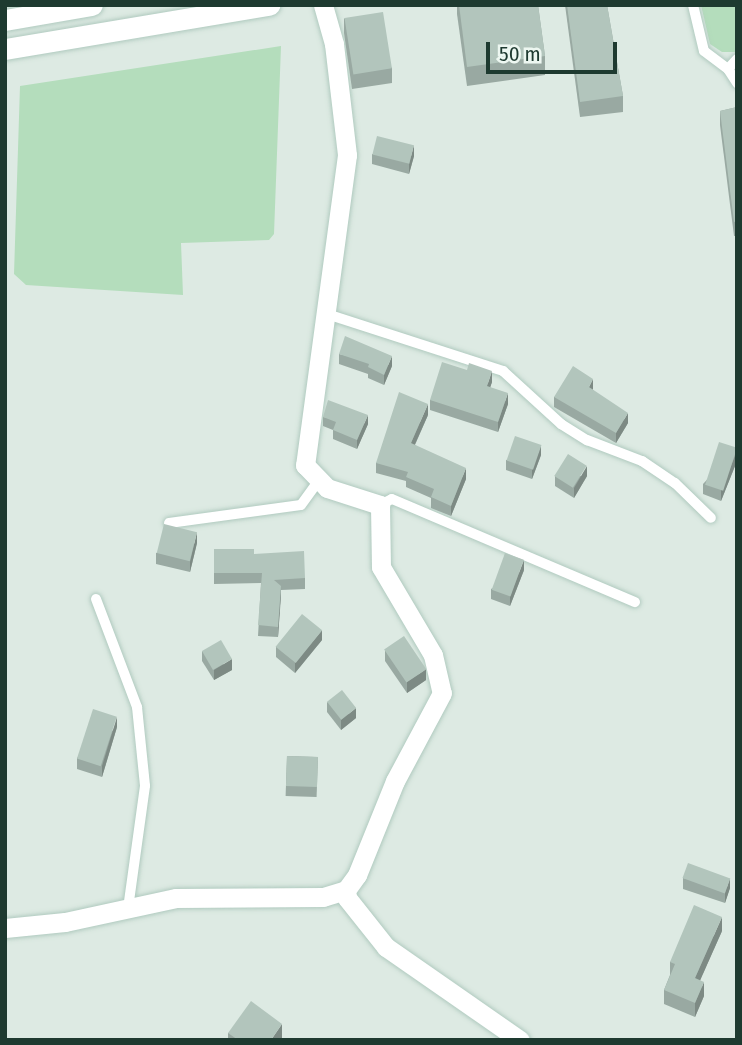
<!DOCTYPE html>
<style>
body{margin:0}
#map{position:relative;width:742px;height:1045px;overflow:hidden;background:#ddeae3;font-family:"Fira Sans Condensed",sans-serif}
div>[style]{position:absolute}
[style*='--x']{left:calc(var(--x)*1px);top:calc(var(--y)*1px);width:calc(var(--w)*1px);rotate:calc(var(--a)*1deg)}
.green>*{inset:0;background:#b4ddbc}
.roads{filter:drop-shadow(0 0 2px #b0cabf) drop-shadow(0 0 2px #b0cabf)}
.lane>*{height:10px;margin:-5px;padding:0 5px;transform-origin:5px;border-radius:5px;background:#fff}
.street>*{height:19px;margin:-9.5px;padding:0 9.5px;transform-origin:9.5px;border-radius:9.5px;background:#fff}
.secondary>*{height:21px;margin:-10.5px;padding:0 10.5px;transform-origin:10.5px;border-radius:10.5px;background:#fff}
.wall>*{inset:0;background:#99a9a2;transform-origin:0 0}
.shaded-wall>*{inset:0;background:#7d8a84}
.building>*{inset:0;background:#b2c5bc;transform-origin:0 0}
span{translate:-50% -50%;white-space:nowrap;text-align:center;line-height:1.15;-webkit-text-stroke:7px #edf7f1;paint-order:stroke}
.frame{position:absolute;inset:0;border:7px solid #1e3a30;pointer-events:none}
.scale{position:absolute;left:486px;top:42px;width:131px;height:32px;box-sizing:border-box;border:4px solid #1e3a30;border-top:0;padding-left:9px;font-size:21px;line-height:24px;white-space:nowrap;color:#1e3a30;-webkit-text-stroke:5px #edf7f1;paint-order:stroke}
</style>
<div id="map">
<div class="green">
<div style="clip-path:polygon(701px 5px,737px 5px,737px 52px,722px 52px,710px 44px)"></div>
<div style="clip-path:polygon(281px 46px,274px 234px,269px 240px,181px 243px,183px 295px,26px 285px,14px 274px,20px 86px)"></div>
</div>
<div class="roads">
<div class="lane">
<div style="--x:693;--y:5;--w:47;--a:76.6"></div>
<div style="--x:704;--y:51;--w:30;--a:37"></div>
<div style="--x:737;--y:59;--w:13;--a:132"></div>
<div style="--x:728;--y:69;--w:17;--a:57"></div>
<div style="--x:327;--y:314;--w:185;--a:17.9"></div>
<div style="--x:503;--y:371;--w:79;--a:42.4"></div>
<div style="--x:561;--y:424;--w:31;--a:32"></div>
<div style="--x:587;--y:440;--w:59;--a:20.9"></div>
<div style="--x:642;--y:461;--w:40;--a:34"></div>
<div style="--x:675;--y:483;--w:50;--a:44.2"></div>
<div style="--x:380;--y:505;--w:13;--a:-27"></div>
<div style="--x:392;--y:499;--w:264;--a:23"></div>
<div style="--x:169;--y:523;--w:133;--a:-7.8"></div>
<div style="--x:301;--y:505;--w:29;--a:-54"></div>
<div style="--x:96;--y:599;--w:116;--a:69.2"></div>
<div style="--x:137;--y:707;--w:79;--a:84.2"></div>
<div style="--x:145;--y:786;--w:123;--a:97.9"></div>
</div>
<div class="street">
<div style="--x:323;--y:5;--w:41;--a:74.2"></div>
<div style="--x:334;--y:44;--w:112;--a:83.3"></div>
<div style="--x:347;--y:155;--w:313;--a:97.7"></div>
<div style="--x:305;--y:465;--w:32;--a:46"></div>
<div style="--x:327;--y:488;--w:56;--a:17.8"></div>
<div style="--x:380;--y:505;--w:62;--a:89.1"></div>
<div style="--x:381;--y:567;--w:102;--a:59.4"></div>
<div style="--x:433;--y:655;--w:39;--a:77"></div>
<div style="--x:442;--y:693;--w:100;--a:118.1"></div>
<div style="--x:395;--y:781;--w:101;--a:112"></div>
<div style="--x:357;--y:875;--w:19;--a:126"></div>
<div style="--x:346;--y:890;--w:8;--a:83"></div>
<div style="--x:347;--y:898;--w:63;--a:51.5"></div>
<div style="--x:386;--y:947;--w:163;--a:34.8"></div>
<div style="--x:5;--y:928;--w:60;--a:-5.7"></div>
<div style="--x:65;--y:922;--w:114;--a:-12.2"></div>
<div style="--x:176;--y:898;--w:147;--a:-0.4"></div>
<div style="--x:323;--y:897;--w:24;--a:-17"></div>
</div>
<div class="secondary">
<div style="--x:5;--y:20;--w:88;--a:-9.8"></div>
<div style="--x:5;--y:49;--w:268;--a:-9.5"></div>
</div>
</div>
<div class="wall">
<div style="clip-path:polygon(457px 5px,538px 5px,545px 56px,545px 75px,467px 86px,457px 14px)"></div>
<div style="clip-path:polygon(565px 5px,607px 5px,623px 96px,623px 112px,580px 117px)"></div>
<div style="clip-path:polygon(344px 18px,392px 68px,392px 83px,352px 89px,344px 33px)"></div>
<div style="clip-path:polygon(737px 107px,737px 236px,734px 236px,720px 125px,720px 111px)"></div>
<div style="clip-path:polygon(372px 154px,414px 156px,409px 174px,372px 164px)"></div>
<div style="clip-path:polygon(339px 354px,392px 366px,384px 385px,368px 378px,368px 374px,339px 364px)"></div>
<div style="clip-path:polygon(492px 382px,490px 387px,508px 404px,498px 432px,430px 410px,430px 400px)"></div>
<div style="clip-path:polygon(593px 390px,628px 423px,616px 443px,554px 407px,554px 397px)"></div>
<div style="clip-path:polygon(428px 415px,415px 445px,466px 479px,451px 516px,431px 508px,431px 498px,406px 487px,406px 481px,376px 473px,376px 463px)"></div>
<div style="clip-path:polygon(323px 417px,368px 424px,357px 449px,333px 439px,333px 430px,323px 426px)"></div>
<div style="clip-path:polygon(737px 448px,737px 461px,721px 501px,703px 494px,703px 484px)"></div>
<div style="clip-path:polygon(541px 455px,532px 479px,506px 470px,506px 460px)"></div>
<div style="clip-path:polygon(555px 476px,587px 476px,574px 498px,555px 486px)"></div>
<div style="clip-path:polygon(197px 543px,190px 572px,156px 564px,156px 553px)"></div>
<div style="clip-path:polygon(214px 549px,254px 554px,305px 578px,305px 589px,281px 590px,278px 637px,258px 636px,261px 583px,214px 584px)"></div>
<div style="clip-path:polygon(524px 570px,510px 606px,491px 599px,491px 589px)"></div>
<div style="clip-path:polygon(322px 640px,295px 673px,276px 657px,276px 647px)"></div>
<div style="clip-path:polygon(385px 650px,426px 680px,407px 693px,385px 661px)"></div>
<div style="clip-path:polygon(202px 651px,232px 670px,214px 680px,202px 661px)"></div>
<div style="clip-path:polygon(327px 702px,356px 718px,341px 730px,327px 712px)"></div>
<div style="clip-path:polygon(117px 727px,102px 777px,77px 769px,77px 758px)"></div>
<div style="left:287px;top:756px;width:31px;height:40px;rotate:2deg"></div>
<div style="clip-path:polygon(683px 878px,730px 888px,725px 903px,683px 889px)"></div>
<div style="clip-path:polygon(722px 931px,700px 980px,704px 996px,695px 1017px,664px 1004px,664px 990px,670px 975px,670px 962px)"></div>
<div style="clip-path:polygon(228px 1033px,282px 1039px,228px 1040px)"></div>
</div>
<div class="shaded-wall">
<div style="clip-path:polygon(414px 145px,414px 156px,409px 174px,409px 164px)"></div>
<div style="clip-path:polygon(392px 356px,392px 366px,384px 385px,384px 375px)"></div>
<div style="clip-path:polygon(492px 371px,492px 382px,487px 397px,487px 386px)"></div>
<div style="clip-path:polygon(593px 379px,593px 389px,589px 397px,589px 387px)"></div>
<div style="clip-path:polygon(508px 393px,508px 404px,498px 432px,498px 422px)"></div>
<div style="clip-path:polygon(428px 404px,428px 415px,411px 453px,411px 443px)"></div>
<div style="clip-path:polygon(628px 413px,628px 423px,616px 443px,616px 433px)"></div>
<div style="clip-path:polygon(368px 415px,368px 424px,357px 449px,357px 440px)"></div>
<div style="clip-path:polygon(541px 445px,541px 455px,532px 479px,532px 469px)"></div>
<div style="clip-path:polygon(737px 451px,737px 461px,721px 501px,721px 491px)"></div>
<div style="clip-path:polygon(587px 466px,587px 476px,574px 498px,574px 488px)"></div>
<div style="clip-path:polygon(466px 468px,466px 479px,451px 516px,451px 506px)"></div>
<div style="clip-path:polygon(197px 532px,197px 543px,190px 572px,190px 562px)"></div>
<div style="clip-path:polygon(524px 560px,524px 570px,510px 606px,510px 596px)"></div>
<div style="clip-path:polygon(281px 586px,281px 596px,278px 637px,278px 627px)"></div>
<div style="clip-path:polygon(322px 630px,322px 640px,295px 673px,295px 663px)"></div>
<div style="clip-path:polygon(232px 659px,232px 670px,214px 680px,214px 670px)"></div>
<div style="clip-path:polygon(426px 669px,426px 680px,407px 693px,407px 682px)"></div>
<div style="clip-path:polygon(356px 708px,356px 718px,341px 730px,341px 720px)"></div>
<div style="clip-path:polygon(117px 717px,117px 727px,102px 777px,102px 766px)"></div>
<div style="clip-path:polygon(730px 878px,730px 888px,725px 903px,725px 893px)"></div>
<div style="clip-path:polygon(722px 917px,722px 931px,695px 992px,695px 978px)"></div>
<div style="clip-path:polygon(704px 982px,704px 996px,695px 1017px,695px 1003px)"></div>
<div style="clip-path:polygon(282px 1024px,282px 1039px,271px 1040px)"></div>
</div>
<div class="building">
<div style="clip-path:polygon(459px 5px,538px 5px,545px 56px,467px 67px)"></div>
<div style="clip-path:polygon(567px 5px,607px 5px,623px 96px,580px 102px)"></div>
<div style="left:383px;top:12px;width:57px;height:39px;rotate:81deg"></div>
<div style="clip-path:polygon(737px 107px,737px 221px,734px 222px,720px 111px)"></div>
<div style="left:377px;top:136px;width:38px;height:19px;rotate:14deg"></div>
<div style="clip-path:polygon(345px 336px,392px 356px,384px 375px,368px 367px,369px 364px,339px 354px)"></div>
<div style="clip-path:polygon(442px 362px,467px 370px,469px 363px,492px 371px,487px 386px,508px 393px,498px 422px,430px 400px)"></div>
<div style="clip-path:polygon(573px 366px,593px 379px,589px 387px,628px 413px,616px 433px,554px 397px)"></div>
<div style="clip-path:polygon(399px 392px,428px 404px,411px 443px,466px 468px,451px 506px,431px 497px,434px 489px,406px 477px,408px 472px,376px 463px)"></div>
<div style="clip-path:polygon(328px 400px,368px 415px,357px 440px,333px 430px,336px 422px,323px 417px)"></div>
<div style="left:515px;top:436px;width:28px;height:26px;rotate:19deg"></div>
<div style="left:719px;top:442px;width:19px;height:45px;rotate:18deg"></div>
<div style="left:568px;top:454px;width:22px;height:26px;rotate:32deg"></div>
<div style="left:164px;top:524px;width:34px;height:30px;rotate:14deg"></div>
<div style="clip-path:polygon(214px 549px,254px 549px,254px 554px,304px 551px,305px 578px,274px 580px,281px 586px,278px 627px,258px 625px,262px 573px,214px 573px)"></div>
<div style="left:505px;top:553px;width:20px;height:39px;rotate:20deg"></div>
<div style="left:302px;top:614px;width:26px;height:42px;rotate:39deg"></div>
<div style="left:404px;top:636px;width:40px;height:24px;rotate:56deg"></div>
<div style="left:221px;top:640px;width:22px;height:22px;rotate:60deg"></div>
<div style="left:342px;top:690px;width:23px;height:19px;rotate:52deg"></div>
<div style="left:93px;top:709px;width:25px;height:52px;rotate:18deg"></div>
<div style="left:287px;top:756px;width:31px;height:30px;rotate:2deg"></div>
<div style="left:688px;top:863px;width:45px;height:16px;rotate:20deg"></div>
<div style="clip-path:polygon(694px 905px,722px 917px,695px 978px,704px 982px,695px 1003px,664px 990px,675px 964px,670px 962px)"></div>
<div style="clip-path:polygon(251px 1001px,282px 1024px,271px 1040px,238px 1040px,228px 1033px)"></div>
</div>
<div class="frame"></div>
<div class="scale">50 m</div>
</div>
